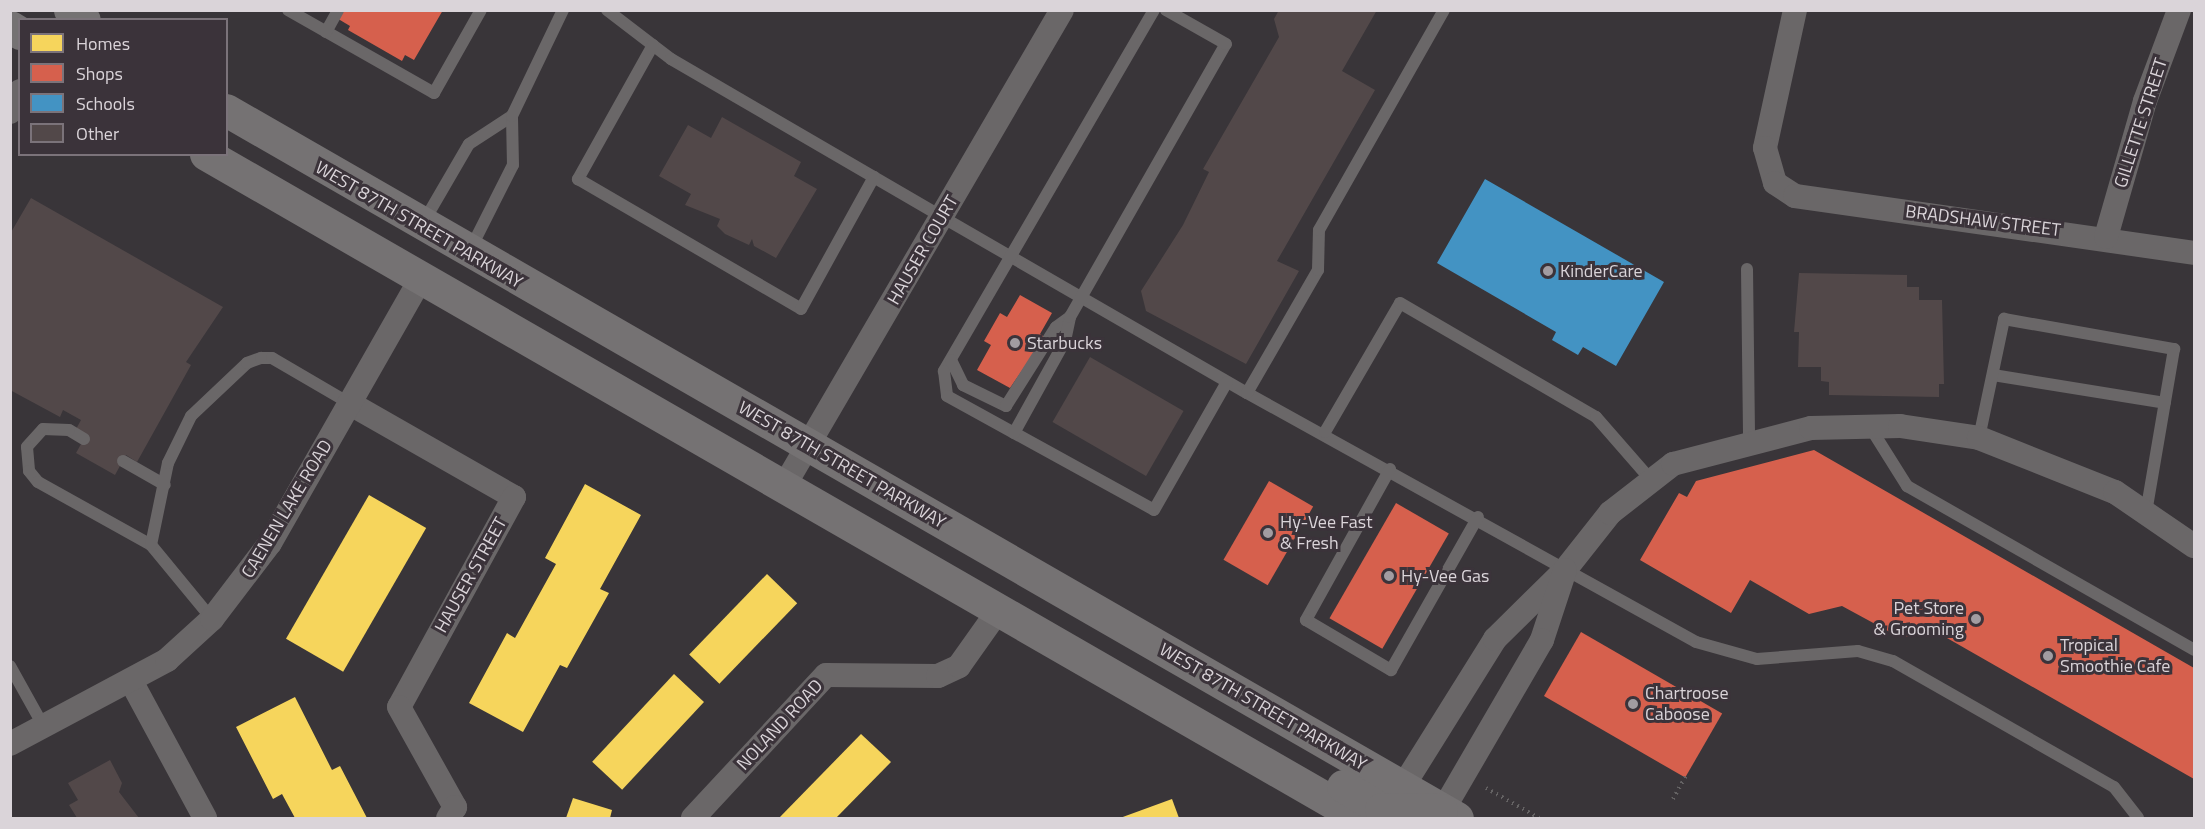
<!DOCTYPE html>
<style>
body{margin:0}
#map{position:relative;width:2205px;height:829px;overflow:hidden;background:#393539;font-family:"Titillium Web",sans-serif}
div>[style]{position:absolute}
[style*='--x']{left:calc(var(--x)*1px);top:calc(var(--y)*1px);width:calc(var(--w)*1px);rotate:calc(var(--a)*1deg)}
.homes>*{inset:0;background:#f6d55c;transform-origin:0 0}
.shops>*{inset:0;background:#d6604d;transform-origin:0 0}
.schools>*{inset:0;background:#4393c3}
.building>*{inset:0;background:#524849;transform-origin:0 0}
.path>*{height:4px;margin-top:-2px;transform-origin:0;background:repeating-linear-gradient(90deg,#656364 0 1.5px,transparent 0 6px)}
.service>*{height:12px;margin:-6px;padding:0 6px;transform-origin:6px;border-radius:6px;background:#6a6768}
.minor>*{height:24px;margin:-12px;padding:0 12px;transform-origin:12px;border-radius:12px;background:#6a6768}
.primary>*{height:33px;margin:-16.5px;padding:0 16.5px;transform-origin:16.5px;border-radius:16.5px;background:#757273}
.dots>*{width:16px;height:16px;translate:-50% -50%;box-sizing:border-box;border:3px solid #3b333a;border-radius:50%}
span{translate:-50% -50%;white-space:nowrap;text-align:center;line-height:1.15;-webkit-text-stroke:6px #3b333a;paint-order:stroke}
.street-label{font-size:18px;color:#dad4d9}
.poi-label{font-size:18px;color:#dad4d9}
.left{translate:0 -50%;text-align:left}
.right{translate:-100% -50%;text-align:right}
.frame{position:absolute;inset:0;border:12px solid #dad4d9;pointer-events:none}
.legend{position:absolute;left:18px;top:18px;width:210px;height:138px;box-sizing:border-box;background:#3b333a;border:2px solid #7b737a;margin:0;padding:8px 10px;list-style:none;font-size:18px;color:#dad4d9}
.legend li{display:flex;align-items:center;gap:12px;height:30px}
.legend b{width:30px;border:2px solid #7b737a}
</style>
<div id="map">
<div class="homes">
<div style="clip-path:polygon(585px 484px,641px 515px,600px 589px,609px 593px,567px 668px,560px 665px,523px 732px,469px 703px,507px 633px,515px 638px,556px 564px,545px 558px)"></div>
<div style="left:369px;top:495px;width:66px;height:166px;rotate:30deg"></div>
<div style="left:767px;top:574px;width:42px;height:112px;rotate:44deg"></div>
<div style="left:674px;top:674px;width:41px;height:120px;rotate:43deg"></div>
<div style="clip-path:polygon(295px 697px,332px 770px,340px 766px,367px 818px,295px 818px,282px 794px,273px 799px,236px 727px)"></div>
<div style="clip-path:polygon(861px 734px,891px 762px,836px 818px,779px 818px)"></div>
<div style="clip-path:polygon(573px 798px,612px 810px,610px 818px,566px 818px)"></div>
<div style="clip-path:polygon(1172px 799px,1179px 818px,1120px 818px)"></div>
</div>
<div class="shops">
<div style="clip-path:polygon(339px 10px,443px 10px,414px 60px,405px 55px,402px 61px,348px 30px,350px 26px,335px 17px)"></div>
<div style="clip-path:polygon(1020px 295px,1052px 313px,1040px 334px,1045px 337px,1010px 388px,977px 370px,991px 345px,984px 341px,1000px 313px,1007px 317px)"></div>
<div style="clip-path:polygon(1814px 450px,2194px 668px,2194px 779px,1933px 630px,1901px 638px,1842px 606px,1809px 614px,1750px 580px,1731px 613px,1640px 560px,1679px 493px,1687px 497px,1696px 481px)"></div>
<div style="left:1269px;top:481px;width:51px;height:91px;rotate:30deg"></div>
<div style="left:1396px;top:503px;width:61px;height:133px;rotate:30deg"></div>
<div style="left:1581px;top:632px;width:163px;height:74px;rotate:30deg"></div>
</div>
<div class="schools">
<div style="clip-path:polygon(1485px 179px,1664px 282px,1616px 366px,1583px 347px,1578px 355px,1552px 340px,1556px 332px,1437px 263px)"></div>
</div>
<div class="building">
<div style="clip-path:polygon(1279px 10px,1377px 10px,1342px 71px,1375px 90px,1277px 261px,1299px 271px,1246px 364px,1146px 311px,1141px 291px,1183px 225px,1209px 172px,1203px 169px,1279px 37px,1274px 19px)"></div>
<div style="clip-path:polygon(722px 117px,801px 162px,794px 176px,817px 189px,776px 258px,754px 246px,752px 239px,749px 245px,725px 234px,717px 226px,720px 219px,685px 205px,691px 194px,659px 176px,688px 125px,711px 138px)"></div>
<div style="clip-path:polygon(31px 198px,223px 307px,186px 362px,191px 365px,137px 462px,126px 455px,115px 475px,76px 453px,86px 435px,76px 429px,81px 420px,63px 410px,60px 417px,10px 390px,10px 234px)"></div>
<div style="clip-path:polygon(1799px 273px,1907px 275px,1907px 287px,1919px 287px,1919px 300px,1942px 300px,1944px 384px,1939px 384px,1939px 397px,1829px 395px,1829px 382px,1821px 381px,1821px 367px,1798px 367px,1799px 332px,1794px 332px)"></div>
<div style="left:1090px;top:357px;width:108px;height:75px;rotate:30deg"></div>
<div style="clip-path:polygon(110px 760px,122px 783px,119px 792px,139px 818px,77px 818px,69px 805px,78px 800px,68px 783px)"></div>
</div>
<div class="path">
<div style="--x:1486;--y:788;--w:61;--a:29.5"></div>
<div style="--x:1673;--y:799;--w:26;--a:-61"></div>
</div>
<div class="service">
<div style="--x:288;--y:10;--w:168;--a:29.6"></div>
<div style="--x:434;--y:93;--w:95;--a:-60.5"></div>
<div style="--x:607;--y:10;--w:81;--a:37.4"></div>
<div style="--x:671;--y:59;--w:314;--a:30.2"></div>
<div style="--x:942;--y:217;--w:352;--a:30"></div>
<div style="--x:1247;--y:393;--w:513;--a:29.01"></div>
<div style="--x:1696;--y:642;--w:63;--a:15.6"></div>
<div style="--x:1757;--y:659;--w:101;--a:-4.5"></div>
<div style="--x:1858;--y:651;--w:36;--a:16"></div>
<div style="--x:1893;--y:661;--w:254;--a:29.7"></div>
<div style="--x:2114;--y:787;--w:39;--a:52"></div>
<div style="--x:1154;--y:10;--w:418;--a:120.2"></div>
<div style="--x:944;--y:371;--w:25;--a:83"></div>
<div style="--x:947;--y:396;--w:236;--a:28.8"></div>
<div style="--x:1154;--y:510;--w:147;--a:-60.3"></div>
<div style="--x:326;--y:32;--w:25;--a:-61"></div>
<div style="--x:653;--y:45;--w:154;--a:119.2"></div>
<div style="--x:578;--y:179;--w:258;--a:30.2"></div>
<div style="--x:801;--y:309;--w:151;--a:-61.1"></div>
<div style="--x:423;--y:223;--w:91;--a:-59.8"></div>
<div style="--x:469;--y:144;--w:51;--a:-33.1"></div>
<div style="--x:471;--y:248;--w:93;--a:-63.2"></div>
<div style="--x:513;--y:165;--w:49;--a:-91.2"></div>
<div style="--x:512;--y:116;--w:118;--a:-64.3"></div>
<div style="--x:1747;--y:269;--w:171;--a:89.3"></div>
<div style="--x:951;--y:360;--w:28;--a:64"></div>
<div style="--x:963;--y:385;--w:48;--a:26"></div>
<div style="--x:1006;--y:406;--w:93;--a:-57.7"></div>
<div style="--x:1056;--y:327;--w:17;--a:-36"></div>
<div style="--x:1993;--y:375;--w:174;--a:9.2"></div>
<div style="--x:1247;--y:393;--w:142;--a:-60"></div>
<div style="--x:1318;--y:270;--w:40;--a:-88.6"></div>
<div style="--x:1319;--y:230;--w:253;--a:-60.4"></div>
<div style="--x:1870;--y:427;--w:70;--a:57.9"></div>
<div style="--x:1907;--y:486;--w:331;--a:29.7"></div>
<div style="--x:1325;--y:432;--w:149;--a:-59.8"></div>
<div style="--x:1400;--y:303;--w:227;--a:30.2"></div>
<div style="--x:1596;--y:417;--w:82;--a:48.9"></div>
<div style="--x:1014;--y:433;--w:105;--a:-61"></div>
<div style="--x:1065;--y:341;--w:25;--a:-78"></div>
<div style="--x:1070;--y:317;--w:314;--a:-60.3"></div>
<div style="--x:1226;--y:44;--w:69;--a:-150.5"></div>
<div style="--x:1979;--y:438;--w:122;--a:-78.1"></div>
<div style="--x:2004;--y:319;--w:173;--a:10"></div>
<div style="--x:2174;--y:349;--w:165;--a:99.7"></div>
<div style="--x:84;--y:439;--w:17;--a:-149"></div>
<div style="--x:69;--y:430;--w:26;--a:-178"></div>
<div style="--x:43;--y:429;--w:24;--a:132"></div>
<div style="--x:27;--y:447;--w:24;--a:85"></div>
<div style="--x:29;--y:471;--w:14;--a:51"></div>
<div style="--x:38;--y:482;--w:129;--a:29.1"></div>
<div style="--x:123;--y:461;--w:48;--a:29.7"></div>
<div style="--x:1390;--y:469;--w:173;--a:119.1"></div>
<div style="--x:1306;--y:620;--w:99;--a:30.5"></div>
<div style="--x:1391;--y:670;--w:176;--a:-60.4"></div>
<div style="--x:212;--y:619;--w:96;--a:-129.5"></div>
<div style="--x:151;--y:545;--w:84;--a:-78.3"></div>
<div style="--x:168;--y:463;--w:52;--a:-63.9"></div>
<div style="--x:191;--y:416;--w:77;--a:-43.4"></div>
<div style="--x:247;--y:363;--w:15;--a:-20"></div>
<div style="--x:261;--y:358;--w:11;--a:0"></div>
<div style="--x:272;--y:358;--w:89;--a:30.3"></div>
<div style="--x:10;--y:666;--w:70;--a:60.9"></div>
</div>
<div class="minor">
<div style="--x:1795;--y:10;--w:141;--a:102.3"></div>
<div style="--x:1765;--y:148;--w:36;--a:74"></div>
<div style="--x:1775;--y:183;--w:24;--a:33"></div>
<div style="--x:1795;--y:196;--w:403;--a:8.1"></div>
<div style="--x:10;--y:112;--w:23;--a:-65"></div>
<div style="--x:2106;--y:237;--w:141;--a:-74"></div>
<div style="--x:2145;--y:101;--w:97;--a:-69.5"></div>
<div style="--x:349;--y:403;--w:190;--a:29.7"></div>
<div style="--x:514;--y:497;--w:239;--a:118.7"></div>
<div style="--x:399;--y:707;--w:115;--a:60.8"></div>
<div style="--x:455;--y:807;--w:13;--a:122"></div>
<div style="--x:783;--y:488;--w:553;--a:-59.73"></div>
<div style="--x:1565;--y:570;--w:73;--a:-51.7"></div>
<div style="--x:1610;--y:513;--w:80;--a:-37.9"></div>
<div style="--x:1673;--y:464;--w:143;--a:-14.6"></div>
<div style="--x:1811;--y:428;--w:89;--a:-1.3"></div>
<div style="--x:1900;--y:426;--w:80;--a:8.6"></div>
<div style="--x:1979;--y:438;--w:146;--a:21.7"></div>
<div style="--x:2115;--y:492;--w:96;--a:34.4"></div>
<div style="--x:131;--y:681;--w:156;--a:61.6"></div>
<div style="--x:10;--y:744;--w:178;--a:-28.1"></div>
<div style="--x:167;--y:660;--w:61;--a:-42.3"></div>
<div style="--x:212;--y:619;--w:96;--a:-52.7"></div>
<div style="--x:270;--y:543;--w:303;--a:-60.3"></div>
<div style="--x:1402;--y:788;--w:176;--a:-58"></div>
<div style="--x:1495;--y:639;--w:98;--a:-44.6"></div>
<div style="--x:1565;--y:570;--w:74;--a:108.2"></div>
<div style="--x:1542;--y:640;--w:197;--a:120.2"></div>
<div style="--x:693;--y:818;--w:195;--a:-47.1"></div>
<div style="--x:826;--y:675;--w:112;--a:0.5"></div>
<div style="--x:938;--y:676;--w:23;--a:-25"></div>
<div style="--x:959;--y:666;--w:67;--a:-54.7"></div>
</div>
<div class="primary">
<div style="--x:70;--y:10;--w:17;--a:36"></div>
<div style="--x:10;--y:27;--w:12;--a:31"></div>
<div style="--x:226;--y:110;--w:1420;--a:29.91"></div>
<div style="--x:206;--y:154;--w:1331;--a:29.92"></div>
<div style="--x:1343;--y:786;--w:44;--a:31.2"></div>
<div style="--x:1381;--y:809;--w:60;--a:1"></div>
</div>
<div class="dots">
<div style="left:1548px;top:271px;background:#a29ca1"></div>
<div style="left:1015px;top:343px;background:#a29ca1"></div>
<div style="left:1268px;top:533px;background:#a29ca1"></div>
<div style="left:1389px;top:576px;background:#a29ca1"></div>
<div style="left:1976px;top:619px;background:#a29ca1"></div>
<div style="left:2048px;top:656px;background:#a29ca1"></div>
<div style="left:1633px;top:704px;background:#a29ca1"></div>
</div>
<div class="street-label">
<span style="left:2141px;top:123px;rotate:-72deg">GILLETTE STREET</span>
<span style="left:1983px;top:221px;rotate:7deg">BRADSHAW STREET</span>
<span style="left:419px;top:225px;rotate:30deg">WEST 87TH STREET PARKWAY</span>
<span style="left:923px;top:250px;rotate:-60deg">HAUSER COURT</span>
<span style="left:842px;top:465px;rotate:30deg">WEST 87TH STREET PARKWAY</span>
<span style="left:287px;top:509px;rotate:-59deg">CAENEN LAKE ROAD</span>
<span style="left:471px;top:575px;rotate:-61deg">HAUSER STREET</span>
<span style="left:1263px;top:707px;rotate:30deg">WEST 87TH STREET PARKWAY</span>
<span style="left:780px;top:725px;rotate:-47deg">NOLAND ROAD</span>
</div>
<div class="poi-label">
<span class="left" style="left:1560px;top:271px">KinderCare</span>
<span class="left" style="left:1027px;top:343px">Starbucks</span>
<span class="left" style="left:1280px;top:533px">Hy-Vee Fast<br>&amp; Fresh</span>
<span class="left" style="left:1401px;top:576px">Hy-Vee Gas</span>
<span class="right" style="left:1964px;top:619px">Pet Store<br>&amp; Grooming</span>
<span class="left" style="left:2060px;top:656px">Tropical<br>Smoothie Cafe</span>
<span class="left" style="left:1645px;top:704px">Chartroose<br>Caboose</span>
</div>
<div class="frame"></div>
<ul class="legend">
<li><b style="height:16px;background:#f6d55c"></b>Homes</li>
<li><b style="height:16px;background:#d6604d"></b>Shops</li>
<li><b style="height:16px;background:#4393c3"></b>Schools</li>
<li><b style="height:16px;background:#524849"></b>Other</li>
</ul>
</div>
